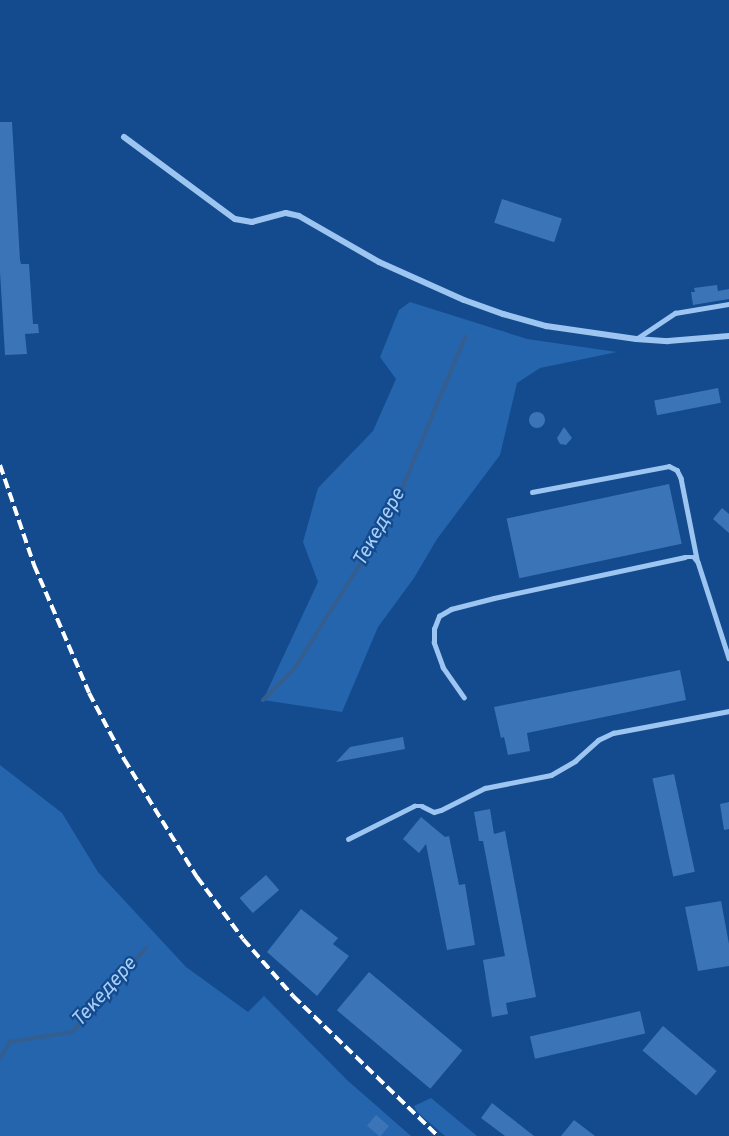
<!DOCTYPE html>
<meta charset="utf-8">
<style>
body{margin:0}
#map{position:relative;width:729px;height:1136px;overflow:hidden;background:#134b8e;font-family:Overpass,sans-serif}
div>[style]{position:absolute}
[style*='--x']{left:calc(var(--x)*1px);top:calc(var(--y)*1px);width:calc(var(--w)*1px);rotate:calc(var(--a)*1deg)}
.green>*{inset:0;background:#2565ad}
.stream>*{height:4px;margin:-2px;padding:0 2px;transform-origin:2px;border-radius:2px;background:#345e8f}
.building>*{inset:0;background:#3b75b7;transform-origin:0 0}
.round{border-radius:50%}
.service>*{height:4.5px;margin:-2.25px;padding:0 2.25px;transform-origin:2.25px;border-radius:2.25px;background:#9dc5f1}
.minor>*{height:6px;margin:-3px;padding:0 3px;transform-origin:3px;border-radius:3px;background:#9dc5f1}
.rail>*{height:4px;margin-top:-2px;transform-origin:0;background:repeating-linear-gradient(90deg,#fff 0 10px,transparent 0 14.5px)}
span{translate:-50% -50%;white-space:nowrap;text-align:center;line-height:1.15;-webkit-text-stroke:4.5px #134b8e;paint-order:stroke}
.water-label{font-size:20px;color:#a9cff8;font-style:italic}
</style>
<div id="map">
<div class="green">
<div style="clip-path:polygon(410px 302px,527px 339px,617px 352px,540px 368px,517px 383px,500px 455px,437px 539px,414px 578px,378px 627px,342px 712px,263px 700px,318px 582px,303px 542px,318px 488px,373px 431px,396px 379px,380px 357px,399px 310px)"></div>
<div style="clip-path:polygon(0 765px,62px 813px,98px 872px,186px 967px,248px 1012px,264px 996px,347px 1080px,411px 1136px,0 1136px)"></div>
<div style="clip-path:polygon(431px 1098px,477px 1136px,445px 1136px,417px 1112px,414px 1106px)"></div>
</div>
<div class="stream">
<div style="--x:263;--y:700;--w:44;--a:-45"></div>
<div style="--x:294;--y:669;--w:182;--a:-57.8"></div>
<div style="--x:391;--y:515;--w:193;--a:-67.4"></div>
<div style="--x:0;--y:1058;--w:19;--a:-58"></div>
<div style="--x:10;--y:1042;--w:63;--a:-9.2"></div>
<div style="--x:72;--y:1032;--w:112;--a:-48.6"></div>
</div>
<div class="building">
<div style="clip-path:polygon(0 122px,12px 122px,20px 260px,21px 264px,29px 264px,33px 324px,38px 324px,39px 333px,25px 334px,27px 354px,5px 355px,0 272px)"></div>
<div style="left:502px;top:199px;width:63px;height:25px;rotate:18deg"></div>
<div style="clip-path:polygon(717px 285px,718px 291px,729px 289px,729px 299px,693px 305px,691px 292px,695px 292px,694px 288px)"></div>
<div style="left:718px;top:388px;width:15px;height:65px;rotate:79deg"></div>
<div class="round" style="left:529px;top:412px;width:16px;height:16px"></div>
<div style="clip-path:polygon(564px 427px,572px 438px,566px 445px,560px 444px,557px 438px)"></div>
<div style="left:669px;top:484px;width:61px;height:166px;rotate:78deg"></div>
<div style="clip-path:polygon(722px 508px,729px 514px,729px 533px,713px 519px)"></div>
<div style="clip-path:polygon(680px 670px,686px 700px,527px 733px,530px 751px,508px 755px,504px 737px,501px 738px,494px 707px)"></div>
<div style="clip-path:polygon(403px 737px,405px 749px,336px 762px,350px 747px)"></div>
<div style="left:674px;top:774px;width:100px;height:22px;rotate:78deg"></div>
<div style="clip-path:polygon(729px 802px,729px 829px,724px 830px,720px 804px)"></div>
<div style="clip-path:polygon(490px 809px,494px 834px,505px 831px,536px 997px,506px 1003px,508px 1014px,492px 1017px,483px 960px,505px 956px,483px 841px,479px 841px,474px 812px)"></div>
<div style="clip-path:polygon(421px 817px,445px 837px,449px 836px,459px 885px,465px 884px,475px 945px,447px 950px,426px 844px,419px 853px,403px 839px)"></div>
<div style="left:266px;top:875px;width:20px;height:35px;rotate:49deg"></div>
<div style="clip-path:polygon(721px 901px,729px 944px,729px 966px,698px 971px,685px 907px)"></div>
<div style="clip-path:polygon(301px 909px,338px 938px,333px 944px,349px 956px,317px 996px,267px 952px)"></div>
<div style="left:369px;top:972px;width:122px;height:50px;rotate:40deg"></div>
<div style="left:640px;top:1011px;width:23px;height:113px;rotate:77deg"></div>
<div style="left:663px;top:1026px;width:70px;height:32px;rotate:40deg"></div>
<div style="clip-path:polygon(492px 1103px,534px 1136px,505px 1136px,481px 1118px)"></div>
<div style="left:376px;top:1115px;width:17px;height:14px;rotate:40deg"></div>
<div style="clip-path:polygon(574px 1120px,595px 1136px,561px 1136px)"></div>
</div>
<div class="service">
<div style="--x:636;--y:339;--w:47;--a:-33.7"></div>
<div style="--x:675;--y:313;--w:55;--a:-9.5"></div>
<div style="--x:532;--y:492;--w:139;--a:-10.7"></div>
<div style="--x:669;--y:466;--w:9;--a:27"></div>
<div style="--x:677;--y:470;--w:9;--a:63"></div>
<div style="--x:681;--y:478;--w:83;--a:78.8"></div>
<div style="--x:464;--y:698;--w:37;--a:-125"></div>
<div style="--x:443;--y:668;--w:27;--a:-110"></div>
<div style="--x:434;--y:643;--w:14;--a:-90"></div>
<div style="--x:434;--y:629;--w:14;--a:-69"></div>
<div style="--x:439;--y:616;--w:14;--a:-30"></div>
<div style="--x:451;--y:609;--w:44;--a:-14.3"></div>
<div style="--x:494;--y:598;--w:195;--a:-12.1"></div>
<div style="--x:685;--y:557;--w:9;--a:0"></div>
<div style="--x:694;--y:557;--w:6;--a:51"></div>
<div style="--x:698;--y:562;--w:101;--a:72.1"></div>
<div style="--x:348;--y:839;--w:74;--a:-26.6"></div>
<div style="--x:414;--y:806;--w:8;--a:0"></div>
<div style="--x:422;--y:806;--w:13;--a:27"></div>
<div style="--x:434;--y:812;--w:7;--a:-16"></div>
<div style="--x:441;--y:810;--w:49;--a:-26.6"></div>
<div style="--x:485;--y:788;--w:67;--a:-11.1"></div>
<div style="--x:551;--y:775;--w:28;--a:-30"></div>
<div style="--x:575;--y:761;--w:31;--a:-42"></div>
<div style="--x:598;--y:740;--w:17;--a:-25"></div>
<div style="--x:613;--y:733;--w:118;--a:-10.7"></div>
</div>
<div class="minor">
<div style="--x:124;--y:137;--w:138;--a:36.5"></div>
<div style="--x:235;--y:219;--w:17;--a:10"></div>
<div style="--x:252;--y:222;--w:35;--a:-15"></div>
<div style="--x:286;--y:213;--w:13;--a:13"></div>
<div style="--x:299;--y:216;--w:92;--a:29.9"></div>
<div style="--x:379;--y:262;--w:93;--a:24.1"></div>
<div style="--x:464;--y:300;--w:41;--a:19.7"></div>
<div style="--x:503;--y:314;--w:45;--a:15.6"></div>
<div style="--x:546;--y:326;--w:91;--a:8.2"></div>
<div style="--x:636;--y:339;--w:32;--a:4"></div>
<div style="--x:668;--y:341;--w:61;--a:-4.7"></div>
</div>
<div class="rail">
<div style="--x:0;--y:465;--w:106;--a:71.2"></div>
<div style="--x:34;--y:565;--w:139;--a:66.7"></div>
<div style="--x:89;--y:693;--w:75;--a:62.1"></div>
<div style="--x:124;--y:759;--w:139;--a:58.3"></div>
<div style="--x:197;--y:877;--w:77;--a:53.4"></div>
<div style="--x:243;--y:939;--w:76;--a:48.7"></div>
<div style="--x:293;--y:996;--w:202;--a:44"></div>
</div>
<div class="water-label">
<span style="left:380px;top:528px;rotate:-61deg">Текедере</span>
<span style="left:105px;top:993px;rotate:-48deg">Текедере</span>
</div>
</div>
